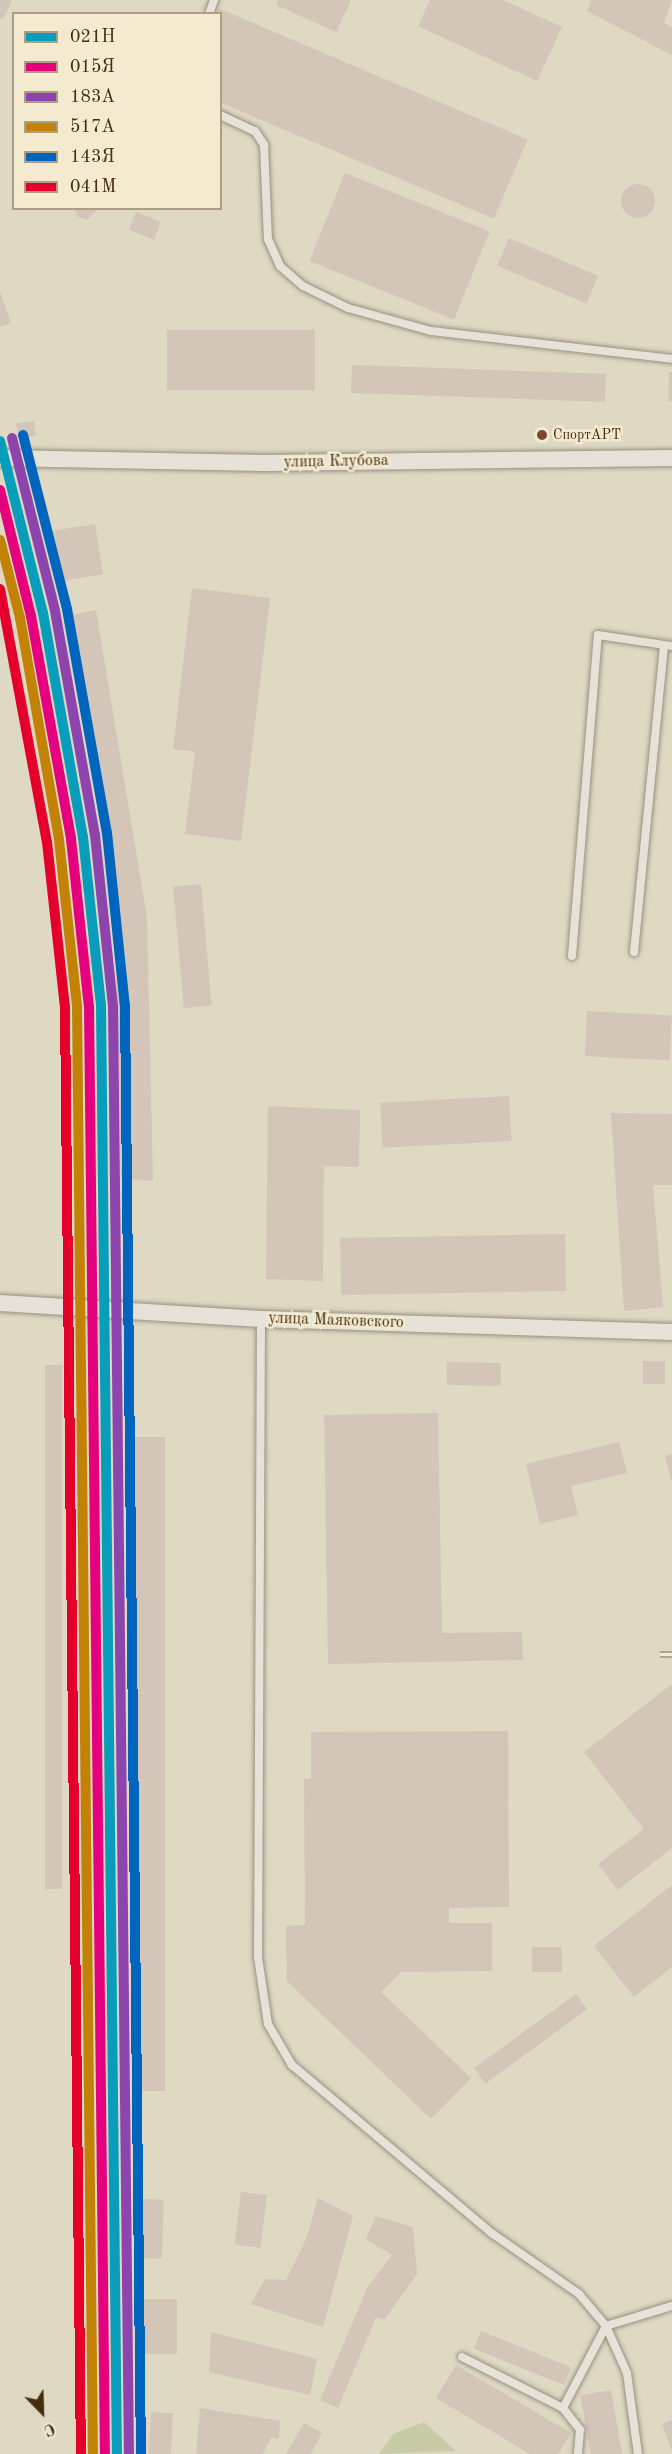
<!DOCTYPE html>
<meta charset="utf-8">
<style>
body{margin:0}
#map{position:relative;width:672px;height:2454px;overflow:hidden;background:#dfd8c2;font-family:"Old Standard TT",serif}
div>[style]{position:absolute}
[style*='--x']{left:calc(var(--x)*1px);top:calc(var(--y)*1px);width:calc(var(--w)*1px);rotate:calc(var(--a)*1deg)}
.green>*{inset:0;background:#c7cca7}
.building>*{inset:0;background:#d3c5b8;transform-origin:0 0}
.round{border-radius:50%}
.roads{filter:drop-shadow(0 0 2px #989080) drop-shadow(0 0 2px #989080)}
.service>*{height:8px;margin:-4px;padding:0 4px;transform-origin:4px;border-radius:4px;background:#e6e2d7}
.minor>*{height:16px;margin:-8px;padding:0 8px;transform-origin:8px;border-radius:8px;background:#e6e2d7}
.rail>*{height:7px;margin-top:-3.5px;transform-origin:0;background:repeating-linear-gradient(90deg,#f3eacf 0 14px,#a9a398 0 28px);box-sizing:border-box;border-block:2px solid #a9a398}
.rail-1>*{height:10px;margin:-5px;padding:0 5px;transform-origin:5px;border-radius:5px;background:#079dbb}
.rail-2>*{height:10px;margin:-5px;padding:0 5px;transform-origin:5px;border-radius:5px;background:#e5007d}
.rail-3>*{height:10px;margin:-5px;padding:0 5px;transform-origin:5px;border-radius:5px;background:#8e44ad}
.rail-4>*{height:10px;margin:-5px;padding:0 5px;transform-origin:5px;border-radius:5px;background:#c18205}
.rail-5>*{height:10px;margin:-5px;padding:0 5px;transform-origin:5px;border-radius:5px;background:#0065bd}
.rail-6>*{height:10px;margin:-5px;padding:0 5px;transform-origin:5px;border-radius:5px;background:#e4002b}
.dots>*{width:16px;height:16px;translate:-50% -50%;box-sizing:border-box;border:3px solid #f3eacf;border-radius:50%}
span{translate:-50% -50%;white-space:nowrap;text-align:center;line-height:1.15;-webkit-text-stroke:5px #f3eacf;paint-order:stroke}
.bus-label{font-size:14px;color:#442d10}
.left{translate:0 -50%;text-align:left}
.street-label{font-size:16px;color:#442d10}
.legend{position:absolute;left:12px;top:12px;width:210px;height:198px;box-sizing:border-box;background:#f3eacf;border:2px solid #ad9e83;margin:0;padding:8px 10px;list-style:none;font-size:18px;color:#442d10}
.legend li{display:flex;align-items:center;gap:12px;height:30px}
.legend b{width:30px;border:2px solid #ad9e83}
.north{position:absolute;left:12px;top:2382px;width:60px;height:60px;-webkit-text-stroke:4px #f3eacf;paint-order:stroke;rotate:157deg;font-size:16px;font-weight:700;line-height:24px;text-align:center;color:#442d10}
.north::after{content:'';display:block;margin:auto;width:21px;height:27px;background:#442d10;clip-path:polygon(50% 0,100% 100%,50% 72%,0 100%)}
</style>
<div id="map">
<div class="green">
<div style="clip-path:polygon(424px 2422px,456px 2451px,379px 2454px,393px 2434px)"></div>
</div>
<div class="building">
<div style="clip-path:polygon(0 0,12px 0,3px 19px,0 18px)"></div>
<div style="clip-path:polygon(278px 0,351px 0,336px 32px,276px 5px)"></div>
<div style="clip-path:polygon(430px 0,503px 0,562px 27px,537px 81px,418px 26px)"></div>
<div style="clip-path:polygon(592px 0,672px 0,664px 23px,672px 27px,672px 55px,587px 11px)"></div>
<div style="left:220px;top:9px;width:334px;height:86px;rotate:23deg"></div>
<div style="left:345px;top:173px;width:156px;height:95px;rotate:22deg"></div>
<div class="round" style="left:621px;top:184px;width:34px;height:34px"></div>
<div style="clip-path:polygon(74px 208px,99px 208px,87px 220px,78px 217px)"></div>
<div style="left:136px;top:212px;width:27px;height:19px;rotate:22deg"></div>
<div style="left:509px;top:238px;width:97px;height:30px;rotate:23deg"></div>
<div style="clip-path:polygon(0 291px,11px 323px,0 327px)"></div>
<div style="left:167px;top:330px;width:148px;height:60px"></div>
<div style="left:352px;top:365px;width:254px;height:28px;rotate:2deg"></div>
<div style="clip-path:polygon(669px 372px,672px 372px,672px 401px,668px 401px)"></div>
<div style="left:34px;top:421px;width:15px;height:18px;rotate:82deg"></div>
<div style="left:95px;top:524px;width:51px;height:44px;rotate:81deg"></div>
<div style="clip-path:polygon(192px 588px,270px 598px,241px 841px,185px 834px,195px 752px,173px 749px)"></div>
<div style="clip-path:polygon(96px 610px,147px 917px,153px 1181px,121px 1178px,115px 919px,67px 616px)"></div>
<div style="left:201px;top:884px;width:122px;height:28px;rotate:85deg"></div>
<div style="left:587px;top:1011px;width:85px;height:45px;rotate:3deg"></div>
<div style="left:509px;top:1096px;width:45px;height:129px;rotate:87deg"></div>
<div style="clip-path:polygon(268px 1106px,360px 1110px,359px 1167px,324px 1166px,323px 1281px,266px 1279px)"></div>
<div style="clip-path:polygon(611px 1113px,672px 1114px,672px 1185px,653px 1185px,663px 1307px,624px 1311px)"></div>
<div style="left:565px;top:1234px;width:57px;height:225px;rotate:89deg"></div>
<div style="left:643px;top:1361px;width:22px;height:23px"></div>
<div style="left:447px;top:1362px;width:54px;height:23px;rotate:1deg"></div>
<div style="left:45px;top:1365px;width:17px;height:524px"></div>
<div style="clip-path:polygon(438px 1413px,442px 1633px,522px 1632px,523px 1660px,328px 1664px,324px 1415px)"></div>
<div style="left:134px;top:1437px;width:31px;height:654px"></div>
<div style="clip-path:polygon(619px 1442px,627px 1473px,571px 1486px,578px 1515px,540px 1524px,526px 1464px)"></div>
<div style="clip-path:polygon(672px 1454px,672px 1480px,671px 1480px,665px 1456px)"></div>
<div style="clip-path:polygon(672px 1684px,672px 1848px,618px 1890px,598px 1864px,644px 1829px,584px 1752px)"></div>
<div style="clip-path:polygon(508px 1731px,509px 1907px,449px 1908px,449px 1923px,492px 1923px,492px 1971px,401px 1972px,381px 1992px,471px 2078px,431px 2119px,287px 1981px,286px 1926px,305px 1925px,304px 1779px,311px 1779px,311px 1732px)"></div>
<div style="clip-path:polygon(672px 1885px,672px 1967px,634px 1997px,594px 1946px)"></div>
<div style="left:562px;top:1947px;width:25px;height:30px;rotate:90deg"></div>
<div style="left:576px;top:1994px;width:19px;height:126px;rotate:54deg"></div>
<div style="left:241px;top:2192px;width:26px;height:53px;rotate:7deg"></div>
<div style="clip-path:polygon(318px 2198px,353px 2216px,323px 2327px,251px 2304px,265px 2279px,286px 2280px,307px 2237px)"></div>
<div style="left:139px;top:2199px;width:25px;height:59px;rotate:2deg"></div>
<div style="clip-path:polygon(376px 2216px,413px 2227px,417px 2274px,384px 2320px,376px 2317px,338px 2408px,320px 2400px,367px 2288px,392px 2255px,366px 2239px)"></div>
<div style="left:142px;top:2299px;width:35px;height:55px"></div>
<div style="left:481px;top:2331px;width:97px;height:19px;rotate:22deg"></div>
<div style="clip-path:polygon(211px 2332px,317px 2359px,310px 2395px,209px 2372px)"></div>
<div style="clip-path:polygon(456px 2365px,571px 2433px,558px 2454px,530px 2454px,436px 2398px)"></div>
<div style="left:611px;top:2390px;width:65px;height:31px;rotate:80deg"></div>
<div style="clip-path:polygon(200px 2408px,280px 2421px,279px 2439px,271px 2438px,263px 2454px,196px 2454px)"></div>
<div style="left:151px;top:2412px;width:22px;height:42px;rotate:3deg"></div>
<div style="clip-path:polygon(672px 2420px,672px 2451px,662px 2424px)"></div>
<div style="clip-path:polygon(304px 2423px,322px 2433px,311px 2454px,286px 2454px)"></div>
</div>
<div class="roads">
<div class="service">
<div style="--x:209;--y:14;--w:15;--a:-70"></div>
<div style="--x:220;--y:115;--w:38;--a:25"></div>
<div style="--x:255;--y:131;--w:17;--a:57"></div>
<div style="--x:264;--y:145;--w:94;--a:87.6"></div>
<div style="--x:268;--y:239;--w:30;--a:66"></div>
<div style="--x:280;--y:266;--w:30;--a:41"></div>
<div style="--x:303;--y:286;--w:50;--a:26.1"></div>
<div style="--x:348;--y:308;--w:86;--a:15.5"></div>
<div style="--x:431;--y:331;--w:243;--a:6.6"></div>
<div style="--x:634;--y:952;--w:308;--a:-84.4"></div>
<div style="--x:572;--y:956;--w:322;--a:-85.4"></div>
<div style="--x:598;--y:635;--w:75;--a:8.5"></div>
<div style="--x:261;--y:1319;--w:638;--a:90.27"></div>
<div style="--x:258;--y:1957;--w:68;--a:81.5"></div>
<div style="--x:268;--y:2024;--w:48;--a:59.7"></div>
<div style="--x:292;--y:2065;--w:263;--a:40.1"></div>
<div style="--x:493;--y:2234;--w:105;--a:34.9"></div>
<div style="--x:579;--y:2294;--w:42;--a:49.8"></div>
<div style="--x:606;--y:2326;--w:51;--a:65.9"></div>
<div style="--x:627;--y:2373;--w:82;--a:82.3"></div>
<div style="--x:462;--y:2357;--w:113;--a:26.8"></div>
<div style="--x:563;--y:2408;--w:93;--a:-62.3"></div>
<div style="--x:606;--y:2326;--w:69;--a:-16.9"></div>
<div style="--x:563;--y:2408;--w:28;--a:52"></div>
<div style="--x:580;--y:2430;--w:24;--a:95"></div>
</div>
<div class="minor">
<div style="--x:0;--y:458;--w:264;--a:1.1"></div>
<div style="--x:264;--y:463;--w:408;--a:-0.7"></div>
<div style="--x:0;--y:1303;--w:261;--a:3.5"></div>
<div style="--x:261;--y:1319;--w:411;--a:1.8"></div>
</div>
</div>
<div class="rail">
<div style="--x:660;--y:1654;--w:12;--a:0"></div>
</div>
<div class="rail-1">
<div style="--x:0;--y:441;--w:177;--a:76"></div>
<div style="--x:43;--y:613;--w:228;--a:79.9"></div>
<div style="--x:83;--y:837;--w:170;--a:83.9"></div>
<div style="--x:101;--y:1006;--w:1448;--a:89.37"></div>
</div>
<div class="rail-2">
<div style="--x:0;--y:490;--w:130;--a:76.2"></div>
<div style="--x:31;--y:616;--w:227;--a:79.8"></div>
<div style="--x:71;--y:839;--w:169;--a:83.9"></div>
<div style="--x:89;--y:1007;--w:1447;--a:89.37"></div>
</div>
<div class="rail-3">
<div style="--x:12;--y:438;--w:178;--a:76"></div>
<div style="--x:55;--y:611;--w:228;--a:79.9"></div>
<div style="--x:95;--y:835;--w:172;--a:84"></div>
<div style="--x:113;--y:1006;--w:1448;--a:89.37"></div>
</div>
<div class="rail-4">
<div style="--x:0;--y:540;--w:81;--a:75.6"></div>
<div style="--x:20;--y:618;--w:225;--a:80"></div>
<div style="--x:59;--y:840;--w:168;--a:83.8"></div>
<div style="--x:77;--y:1007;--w:1447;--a:89.37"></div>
</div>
<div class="rail-5">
<div style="--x:23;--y:435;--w:179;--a:75.8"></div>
<div style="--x:67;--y:609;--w:228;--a:79.9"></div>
<div style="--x:107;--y:833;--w:174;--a:84.1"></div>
<div style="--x:125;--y:1006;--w:1448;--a:89.37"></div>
</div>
<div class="rail-6">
<div style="--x:0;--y:589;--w:257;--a:79.5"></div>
<div style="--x:47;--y:842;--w:167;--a:83.8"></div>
<div style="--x:65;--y:1008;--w:1446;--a:89.37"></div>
</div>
<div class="dots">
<div style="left:542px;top:435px;background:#7a4b2a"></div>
</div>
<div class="bus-label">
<span class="left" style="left:553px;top:435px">СпортАРТ</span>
</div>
<div class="street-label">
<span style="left:336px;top:462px;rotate:-1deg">улица Клубова</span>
<span style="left:336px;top:1321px;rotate:2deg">улица Маяковского</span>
</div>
<ul class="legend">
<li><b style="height:8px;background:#079dbb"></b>021Н</li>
<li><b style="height:8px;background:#e5007d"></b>015Я</li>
<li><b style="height:8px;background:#8e44ad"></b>183А</li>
<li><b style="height:8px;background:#c18205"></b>517А</li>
<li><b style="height:8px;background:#0065bd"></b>143Я</li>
<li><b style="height:8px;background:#e4002b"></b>041М</li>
</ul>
<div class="north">С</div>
</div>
